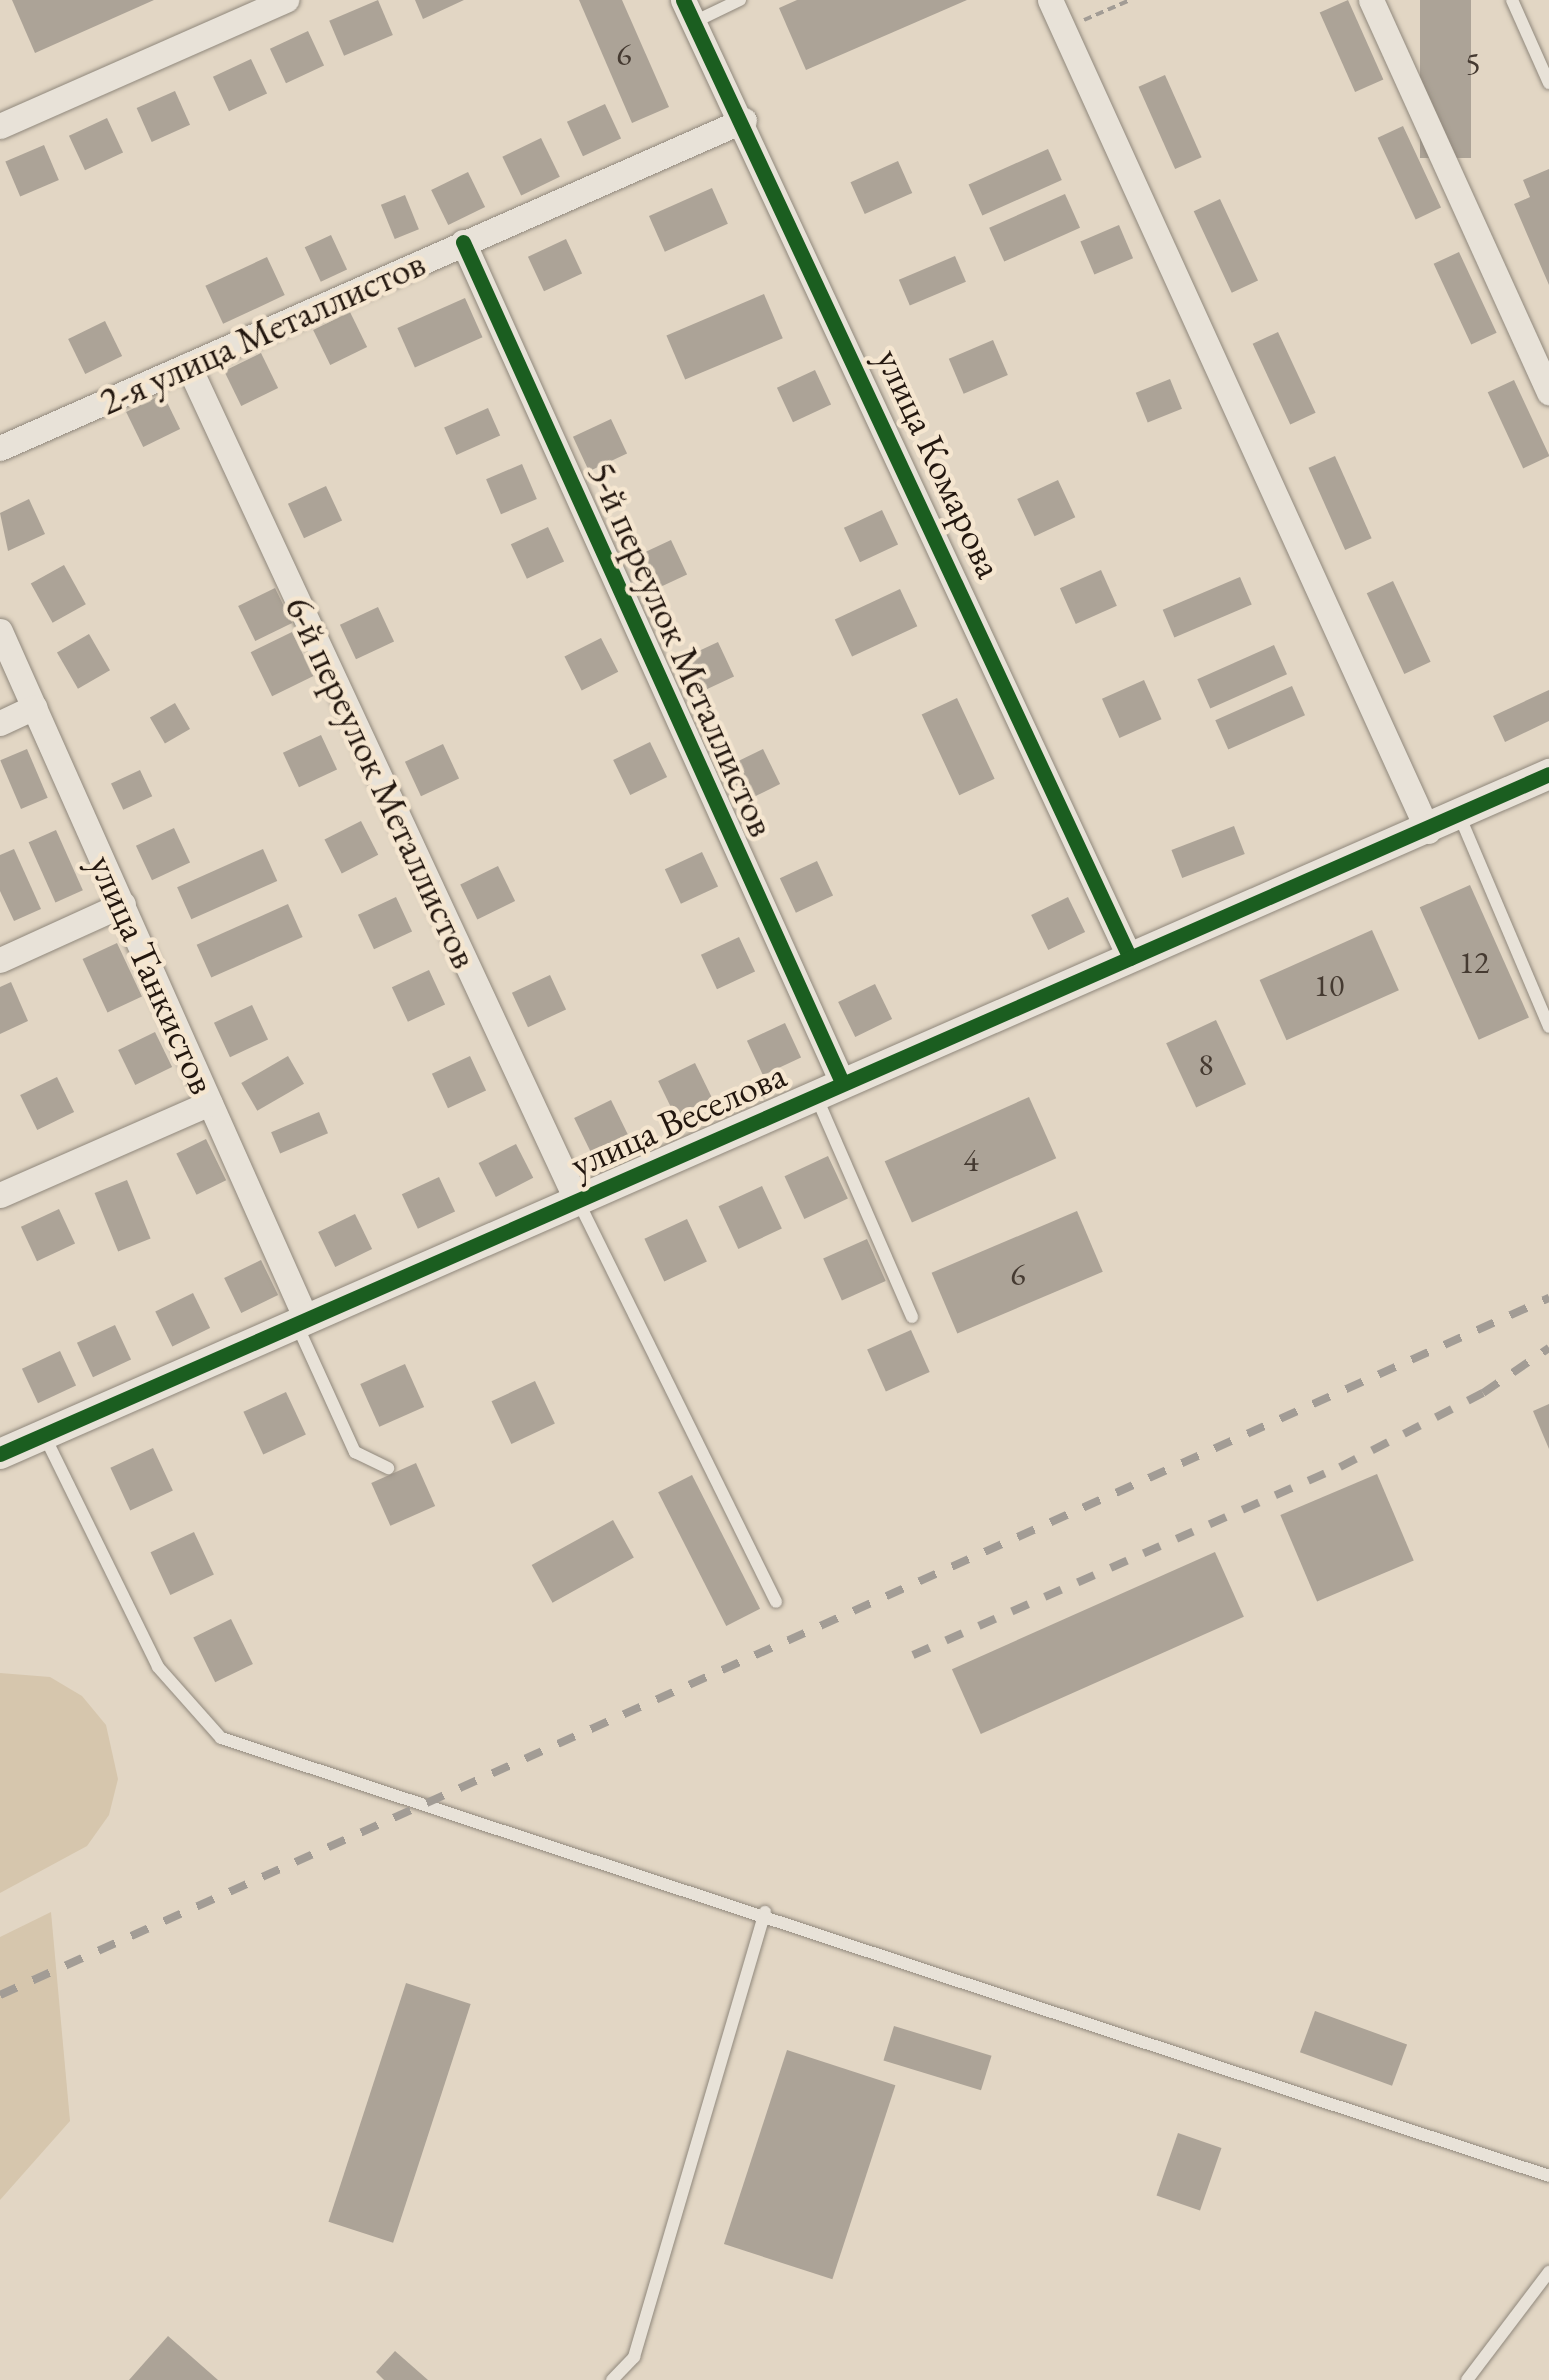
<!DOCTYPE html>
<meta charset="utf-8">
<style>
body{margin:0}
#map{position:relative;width:1549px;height:2380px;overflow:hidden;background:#e2d6c4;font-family:"EB Garamond",serif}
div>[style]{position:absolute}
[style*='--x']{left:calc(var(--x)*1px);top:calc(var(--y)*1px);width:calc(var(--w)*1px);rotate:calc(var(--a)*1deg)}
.green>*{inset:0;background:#d6c6ad}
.building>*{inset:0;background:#aca397;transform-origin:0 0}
.path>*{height:4px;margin-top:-2px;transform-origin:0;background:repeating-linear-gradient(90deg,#a29c95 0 8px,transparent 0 13px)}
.roads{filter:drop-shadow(0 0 2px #90887c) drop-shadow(0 0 2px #90887c)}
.service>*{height:12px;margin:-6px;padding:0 6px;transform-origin:6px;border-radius:6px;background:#e8e2d8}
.minor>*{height:25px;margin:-12.5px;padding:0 12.5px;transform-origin:12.5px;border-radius:12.5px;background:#e8e2d8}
.tertiary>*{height:30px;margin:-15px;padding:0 15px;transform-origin:15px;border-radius:15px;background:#e8e2d8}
.rail>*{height:8px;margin-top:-4px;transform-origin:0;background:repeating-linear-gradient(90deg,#a29c95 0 18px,transparent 0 36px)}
.cycleway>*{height:15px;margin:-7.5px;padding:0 7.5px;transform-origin:7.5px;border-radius:7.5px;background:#1b5e20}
span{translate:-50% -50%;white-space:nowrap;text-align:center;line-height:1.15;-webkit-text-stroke:9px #f5e6d0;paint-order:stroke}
.number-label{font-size:32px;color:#453a31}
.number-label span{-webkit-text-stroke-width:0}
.street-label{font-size:38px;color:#23170f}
</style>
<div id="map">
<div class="green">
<div style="clip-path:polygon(0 1673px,50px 1677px,82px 1696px,106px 1725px,118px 1779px,109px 1815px,87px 1846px,0 1893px)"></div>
<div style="clip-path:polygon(51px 1912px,70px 2121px,0 2200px,0 1937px)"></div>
</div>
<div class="building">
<div style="clip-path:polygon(12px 0,154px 0,35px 53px)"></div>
<div style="left:378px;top:0;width:38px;height:53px;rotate:67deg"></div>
<div style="clip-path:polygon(415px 0,464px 0,423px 19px)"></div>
<div style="clip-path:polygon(579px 0,622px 0,669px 107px,632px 123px)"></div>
<div style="clip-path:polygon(797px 0,967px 0,806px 70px,779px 8px)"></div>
<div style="left:1348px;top:0;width:87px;height:31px;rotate:66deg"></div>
<div style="left:1420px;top:0;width:51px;height:158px"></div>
<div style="left:308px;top:31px;width:38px;height:42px;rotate:65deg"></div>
<div style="left:251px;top:59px;width:38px;height:42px;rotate:65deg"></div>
<div style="left:1165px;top:75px;width:90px;height:29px;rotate:66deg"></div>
<div style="left:175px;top:91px;width:37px;height:42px;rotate:66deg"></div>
<div style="left:605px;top:104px;width:38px;height:42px;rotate:65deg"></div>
<div style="left:107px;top:118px;width:38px;height:42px;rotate:65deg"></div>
<div style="left:1403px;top:126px;width:90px;height:28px;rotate:65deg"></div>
<div style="left:541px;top:138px;width:43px;height:43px;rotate:64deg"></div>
<div style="left:44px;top:145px;width:38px;height:42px;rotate:67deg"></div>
<div style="left:1048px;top:149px;width:34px;height:87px;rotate:66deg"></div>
<div style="left:898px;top:161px;width:35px;height:52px;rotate:66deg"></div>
<div style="clip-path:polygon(1549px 169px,1549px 285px,1514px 204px,1530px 197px,1523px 180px)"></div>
<div style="left:468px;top:172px;width:39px;height:41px;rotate:64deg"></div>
<div style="left:712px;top:188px;width:39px;height:69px;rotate:66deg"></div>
<div style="left:1065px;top:194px;width:37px;height:83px;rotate:66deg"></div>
<div style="left:405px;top:195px;width:37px;height:26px;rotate:68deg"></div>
<div style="left:1220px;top:199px;width:90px;height:29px;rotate:65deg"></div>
<div style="left:1119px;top:225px;width:36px;height:42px;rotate:67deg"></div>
<div style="left:331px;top:235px;width:38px;height:29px;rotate:65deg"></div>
<div style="left:566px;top:239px;width:38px;height:42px;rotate:65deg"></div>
<div style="left:1459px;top:252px;width:89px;height:28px;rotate:65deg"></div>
<div style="left:955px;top:256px;width:28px;height:61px;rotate:67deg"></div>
<div style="left:267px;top:257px;width:42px;height:68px;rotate:65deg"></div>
<div style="left:764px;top:294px;width:48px;height:106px;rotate:67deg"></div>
<div style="left:465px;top:298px;width:43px;height:74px;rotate:66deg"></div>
<div style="left:350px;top:312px;width:39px;height:41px;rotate:64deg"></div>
<div style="left:105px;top:321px;width:39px;height:41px;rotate:64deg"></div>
<div style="left:1278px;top:332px;width:89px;height:28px;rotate:65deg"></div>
<div style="left:993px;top:340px;width:38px;height:48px;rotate:67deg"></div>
<div style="left:261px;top:353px;width:39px;height:41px;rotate:64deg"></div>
<div style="left:815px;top:370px;width:38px;height:42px;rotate:65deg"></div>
<div style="left:1170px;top:379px;width:32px;height:37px;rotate:68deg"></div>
<div style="left:1514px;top:380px;width:84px;height:29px;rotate:65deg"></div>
<div style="left:163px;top:394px;width:39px;height:41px;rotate:64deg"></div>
<div style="left:488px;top:408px;width:30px;height:48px;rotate:66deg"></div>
<div style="left:611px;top:419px;width:38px;height:42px;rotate:65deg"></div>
<div style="left:1335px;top:456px;width:90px;height:29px;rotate:66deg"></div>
<div style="left:522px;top:464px;width:38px;height:39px;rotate:67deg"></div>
<div style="left:1058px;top:480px;width:41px;height:45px;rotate:65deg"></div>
<div style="left:326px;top:486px;width:38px;height:42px;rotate:65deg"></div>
<div style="clip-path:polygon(29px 499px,45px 534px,8px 551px,0 513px)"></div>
<div style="left:882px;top:510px;width:38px;height:42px;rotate:65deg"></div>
<div style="left:548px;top:527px;width:38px;height:41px;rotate:65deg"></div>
<div style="left:671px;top:540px;width:38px;height:42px;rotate:65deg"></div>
<div style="left:64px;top:565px;width:45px;height:38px;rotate:61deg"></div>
<div style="left:1101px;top:570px;width:39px;height:45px;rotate:66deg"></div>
<div style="left:1240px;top:577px;width:30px;height:84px;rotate:67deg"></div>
<div style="left:1393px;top:581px;width:89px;height:29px;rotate:65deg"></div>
<div style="left:275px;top:588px;width:39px;height:41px;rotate:64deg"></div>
<div style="left:900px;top:589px;width:41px;height:72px;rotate:65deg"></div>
<div style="left:378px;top:607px;width:38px;height:42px;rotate:65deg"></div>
<div style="left:292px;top:632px;width:49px;height:46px;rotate:64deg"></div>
<div style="left:89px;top:634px;width:42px;height:37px;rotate:60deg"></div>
<div style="left:601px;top:638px;width:38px;height:41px;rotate:63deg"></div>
<div style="left:718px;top:642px;width:38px;height:42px;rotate:65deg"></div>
<div style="left:1274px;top:645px;width:32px;height:84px;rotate:66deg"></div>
<div style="left:1144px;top:680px;width:43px;height:46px;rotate:66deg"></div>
<div style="left:1292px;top:686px;width:32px;height:84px;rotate:66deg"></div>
<div style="clip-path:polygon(1549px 690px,1549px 721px,1505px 742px,1493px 716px)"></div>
<div style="left:957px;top:698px;width:89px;height:39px;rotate:65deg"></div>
<div style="left:175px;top:703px;width:30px;height:29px;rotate:60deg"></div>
<div style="left:321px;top:735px;width:38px;height:42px;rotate:65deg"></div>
<div style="left:650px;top:742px;width:39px;height:41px;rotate:64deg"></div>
<div style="left:443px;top:744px;width:38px;height:42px;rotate:65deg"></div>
<div style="left:27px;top:749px;width:53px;height:29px;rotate:67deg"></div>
<div style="left:763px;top:749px;width:39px;height:41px;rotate:64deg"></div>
<div style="left:140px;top:770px;width:29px;height:32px;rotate:65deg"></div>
<div style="left:361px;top:821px;width:38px;height:41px;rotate:63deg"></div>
<div style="left:1234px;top:826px;width:30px;height:67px;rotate:69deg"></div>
<div style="left:174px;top:828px;width:38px;height:42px;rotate:65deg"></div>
<div style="left:56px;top:830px;width:66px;height:30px;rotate:66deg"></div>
<div style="clip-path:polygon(14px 849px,41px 909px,14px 921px,0 891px,0 855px)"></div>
<div style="left:263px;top:849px;width:35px;height:94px;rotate:66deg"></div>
<div style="left:702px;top:852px;width:38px;height:41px;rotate:65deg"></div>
<div style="left:817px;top:861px;width:38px;height:41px;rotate:65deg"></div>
<div style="left:498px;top:866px;width:39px;height:42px;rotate:64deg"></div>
<div style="left:1470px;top:885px;width:145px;height:55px;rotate:66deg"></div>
<div style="left:396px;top:897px;width:38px;height:42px;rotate:65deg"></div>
<div style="left:1068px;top:897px;width:39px;height:41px;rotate:64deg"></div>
<div style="left:288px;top:904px;width:36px;height:100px;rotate:66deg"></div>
<div style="left:1372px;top:930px;width:66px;height:123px;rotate:66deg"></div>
<div style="left:739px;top:937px;width:38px;height:42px;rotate:65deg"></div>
<div style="left:117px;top:943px;width:59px;height:38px;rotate:65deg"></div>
<div style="left:429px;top:970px;width:38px;height:41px;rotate:65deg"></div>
<div style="left:550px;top:975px;width:38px;height:42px;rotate:65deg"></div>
<div style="clip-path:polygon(11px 982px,28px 1021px,0 1034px,0 987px)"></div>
<div style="left:875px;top:984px;width:39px;height:41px;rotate:64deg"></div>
<div style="left:252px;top:1005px;width:38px;height:42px;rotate:65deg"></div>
<div style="left:1216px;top:1020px;width:71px;height:55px;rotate:65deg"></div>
<div style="left:785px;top:1023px;width:38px;height:42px;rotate:65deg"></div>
<div style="left:155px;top:1032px;width:39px;height:41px;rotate:64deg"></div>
<div style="left:288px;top:1056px;width:32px;height:54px;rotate:60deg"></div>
<div style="left:470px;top:1056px;width:38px;height:42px;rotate:65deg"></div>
<div style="left:695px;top:1063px;width:39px;height:41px;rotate:64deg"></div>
<div style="left:57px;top:1077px;width:39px;height:41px;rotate:64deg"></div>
<div style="left:1029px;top:1097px;width:67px;height:158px;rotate:66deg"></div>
<div style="left:611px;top:1100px;width:39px;height:41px;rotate:64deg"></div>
<div style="left:319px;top:1112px;width:23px;height:52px;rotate:67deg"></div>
<div style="left:206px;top:1139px;width:46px;height:33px;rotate:64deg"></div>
<div style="left:516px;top:1144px;width:38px;height:42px;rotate:63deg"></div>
<div style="left:828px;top:1156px;width:47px;height:48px;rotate:65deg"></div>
<div style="left:439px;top:1177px;width:38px;height:41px;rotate:65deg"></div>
<div style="left:127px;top:1180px;width:63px;height:35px;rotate:68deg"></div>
<div style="left:762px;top:1186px;width:47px;height:48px;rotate:65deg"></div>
<div style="left:59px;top:1209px;width:38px;height:42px;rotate:65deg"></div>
<div style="left:1077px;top:1211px;width:66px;height:158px;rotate:67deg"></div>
<div style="left:355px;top:1214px;width:39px;height:41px;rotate:64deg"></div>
<div style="left:687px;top:1219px;width:47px;height:47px;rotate:65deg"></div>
<div style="left:867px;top:1239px;width:46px;height:48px;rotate:66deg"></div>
<div style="left:261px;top:1260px;width:39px;height:41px;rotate:64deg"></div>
<div style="left:193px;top:1293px;width:39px;height:42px;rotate:64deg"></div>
<div style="left:115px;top:1325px;width:38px;height:42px;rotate:65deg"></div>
<div style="left:911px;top:1330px;width:46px;height:48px;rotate:66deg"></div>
<div style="left:60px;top:1351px;width:38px;height:42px;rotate:65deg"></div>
<div style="left:405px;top:1364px;width:47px;height:49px;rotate:66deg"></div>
<div style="left:535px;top:1381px;width:47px;height:48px;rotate:65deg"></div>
<div style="left:286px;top:1392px;width:47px;height:47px;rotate:65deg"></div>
<div style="clip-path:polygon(1549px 1404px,1549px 1449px,1533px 1411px)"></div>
<div style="left:153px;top:1448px;width:47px;height:47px;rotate:65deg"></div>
<div style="left:416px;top:1463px;width:47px;height:49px;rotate:66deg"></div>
<div style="left:1377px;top:1474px;width:94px;height:105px;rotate:67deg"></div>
<div style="left:692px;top:1475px;width:150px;height:38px;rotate:63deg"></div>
<div style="left:613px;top:1520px;width:43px;height:93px;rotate:61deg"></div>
<div style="left:194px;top:1532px;width:47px;height:48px;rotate:65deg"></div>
<div style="left:1215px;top:1552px;width:71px;height:288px;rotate:66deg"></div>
<div style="left:231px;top:1619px;width:50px;height:42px;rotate:64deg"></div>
<div style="left:406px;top:1983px;width:68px;height:251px;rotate:18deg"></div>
<div style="left:1315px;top:2011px;width:98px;height:44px;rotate:20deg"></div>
<div style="left:894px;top:2026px;width:102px;height:36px;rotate:17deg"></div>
<div style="left:787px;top:2050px;width:114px;height:204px;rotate:18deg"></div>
<div style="left:1178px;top:2133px;width:46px;height:66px;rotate:19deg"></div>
<div style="clip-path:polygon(168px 2336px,218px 2380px,129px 2380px)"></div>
<div style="clip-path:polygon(395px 2351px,428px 2380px,384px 2380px,376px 2372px)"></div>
</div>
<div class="path">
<div style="--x:1084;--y:20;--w:50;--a:-23.5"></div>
</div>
<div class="roads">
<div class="service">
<div style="--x:1512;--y:0;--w:91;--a:66"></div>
<div style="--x:694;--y:22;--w:51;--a:-25.6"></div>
<div style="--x:1460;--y:817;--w:228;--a:67"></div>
<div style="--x:816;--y:1096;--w:241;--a:66.5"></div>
<div style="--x:578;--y:1201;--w:447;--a:63.7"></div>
<div style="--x:297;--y:1325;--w:140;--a:65.5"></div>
<div style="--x:355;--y:1452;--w:37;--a:26"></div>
<div style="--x:44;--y:1435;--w:258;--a:63.8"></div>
<div style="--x:158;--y:1667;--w:95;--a:48.4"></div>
<div style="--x:221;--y:1738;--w:1398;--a:18.25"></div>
<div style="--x:612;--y:2380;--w:32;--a:-46"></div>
<div style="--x:634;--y:2357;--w:464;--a:-73.6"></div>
<div style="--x:1467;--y:2380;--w:136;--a:-52.8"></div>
</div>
<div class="minor">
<div style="--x:683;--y:0;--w:1057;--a:64.99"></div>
<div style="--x:1050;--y:0;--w:913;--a:65.54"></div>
<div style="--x:1371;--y:0;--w:431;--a:65.6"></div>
<div style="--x:0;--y:126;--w:313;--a:-23.8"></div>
<div style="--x:463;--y:242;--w:922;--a:65.72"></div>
<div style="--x:188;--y:365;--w:920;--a:65.05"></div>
<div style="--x:0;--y:448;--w:813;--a:-23.79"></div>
<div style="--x:0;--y:631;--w:753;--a:66.02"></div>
<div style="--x:0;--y:723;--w:38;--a:-25"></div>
<div style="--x:0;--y:960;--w:135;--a:-24.5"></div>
<div style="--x:0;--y:1195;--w:229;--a:-23.7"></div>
</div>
<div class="tertiary">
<div style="--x:0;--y:1454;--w:1692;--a:-23.7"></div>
</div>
</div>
<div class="rail">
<div style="--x:913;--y:1655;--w:467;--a:-23.8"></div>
<div style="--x:1340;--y:1467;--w:161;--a:-27.4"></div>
<div style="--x:1483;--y:1393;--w:80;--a:-34.3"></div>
<div style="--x:0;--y:1995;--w:1699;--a:-24.23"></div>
</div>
<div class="cycleway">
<div style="--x:683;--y:0;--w:1057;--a:64.99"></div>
<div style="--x:463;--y:242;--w:922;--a:65.72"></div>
<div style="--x:0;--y:1454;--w:1692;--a:-23.7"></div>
</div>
<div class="number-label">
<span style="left:624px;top:54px">6</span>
<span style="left:1473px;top:63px">5</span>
<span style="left:1474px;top:962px">12</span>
<span style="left:1329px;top:985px">10</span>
<span style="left:1206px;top:1064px">8</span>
<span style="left:971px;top:1160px">4</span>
<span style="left:1018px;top:1274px">6</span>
</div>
<div class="street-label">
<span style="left:262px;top:332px;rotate:-24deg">2-я улица Металлистов</span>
<span style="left:940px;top:463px;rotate:65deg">улица Комарова</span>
<span style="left:682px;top:649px;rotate:66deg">5-й переулок Металлистов</span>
<span style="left:382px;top:782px;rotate:65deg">6-й переулок Металлистов</span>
<span style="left:153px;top:974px;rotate:66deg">улица Танкистов</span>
<span style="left:678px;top:1119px;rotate:-24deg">улица Веселова</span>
</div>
</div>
